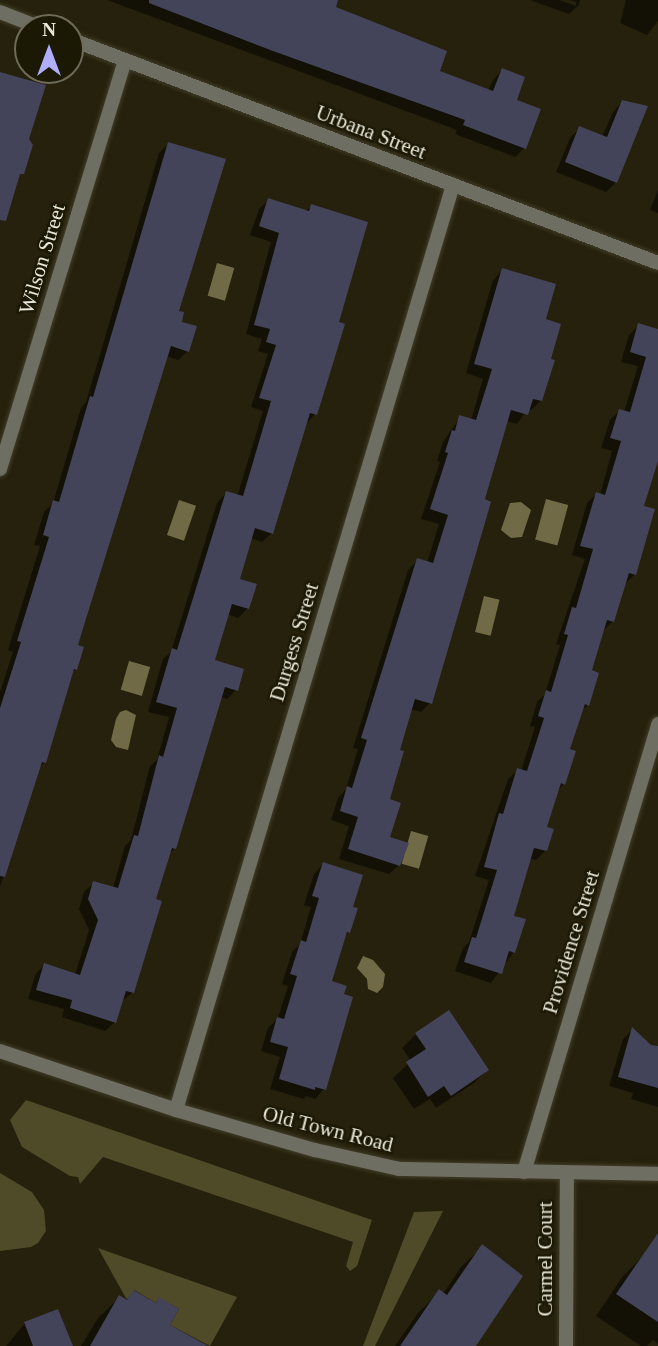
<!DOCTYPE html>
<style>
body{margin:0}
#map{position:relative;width:658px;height:1346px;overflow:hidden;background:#25210c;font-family:Georgia,serif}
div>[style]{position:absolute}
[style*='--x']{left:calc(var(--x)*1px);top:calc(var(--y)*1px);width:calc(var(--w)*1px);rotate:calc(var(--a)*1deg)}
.green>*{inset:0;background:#4f4a28}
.water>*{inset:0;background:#706b46;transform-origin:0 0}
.shadow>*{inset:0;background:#0007}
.building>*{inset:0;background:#434359}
.roads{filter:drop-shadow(0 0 2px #413d29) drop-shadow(0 0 2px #413d29)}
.street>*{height:14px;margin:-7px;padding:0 7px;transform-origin:7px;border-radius:7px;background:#6f6e63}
span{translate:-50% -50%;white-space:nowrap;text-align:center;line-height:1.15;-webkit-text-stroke:5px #1b1804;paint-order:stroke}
.street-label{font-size:21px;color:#eae8da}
.north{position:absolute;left:14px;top:14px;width:70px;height:70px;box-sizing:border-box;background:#1b1804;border:2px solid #6e6b5a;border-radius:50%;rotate:0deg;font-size:19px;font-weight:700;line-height:28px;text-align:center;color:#eae8da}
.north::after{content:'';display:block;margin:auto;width:24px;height:32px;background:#afaefa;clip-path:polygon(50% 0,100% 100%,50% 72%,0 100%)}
</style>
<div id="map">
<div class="green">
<div style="clip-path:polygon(26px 1100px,372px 1220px,357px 1266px,350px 1271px,346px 1266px,353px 1242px,103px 1157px,80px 1184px,78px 1177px,70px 1176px,22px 1147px,10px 1120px)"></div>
<div style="clip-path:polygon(0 1173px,32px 1192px,44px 1210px,46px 1231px,38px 1243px,31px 1247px,0 1251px)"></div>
<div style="clip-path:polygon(443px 1211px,375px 1346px,363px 1346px,414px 1212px)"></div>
<div style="clip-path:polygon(98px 1248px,237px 1297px,210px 1346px,170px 1325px,179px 1309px,159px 1298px,156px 1303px,134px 1290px,127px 1300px)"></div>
</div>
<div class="water">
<div style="left:217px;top:263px;width:18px;height:34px;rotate:16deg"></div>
<div style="left:546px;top:499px;width:23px;height:42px;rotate:15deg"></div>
<div style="left:179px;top:500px;width:18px;height:37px;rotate:19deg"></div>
<div style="clip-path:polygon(521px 502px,531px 510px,522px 537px,511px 538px,501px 530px,510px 503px)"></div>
<div style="left:484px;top:596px;width:16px;height:37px;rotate:14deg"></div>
<div style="left:129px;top:661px;width:22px;height:30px;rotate:16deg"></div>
<div style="clip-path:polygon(126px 710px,136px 715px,128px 750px,116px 747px,111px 740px,116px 719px,120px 712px)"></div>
<div style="left:411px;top:831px;width:18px;height:34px;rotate:16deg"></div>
<div style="clip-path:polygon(363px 956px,373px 960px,385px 974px,383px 987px,377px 993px,368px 989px,367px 979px,357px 968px)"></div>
</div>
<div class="shadow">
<div style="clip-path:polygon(107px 0,333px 0,333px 8px,438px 72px,488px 91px,493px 80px,502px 70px,514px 101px,524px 148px,515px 157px,455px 134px,457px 130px)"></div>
<div style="clip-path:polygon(530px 0,559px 0,576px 6px,576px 2px,569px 0,580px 0,579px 5px,569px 14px)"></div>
<div style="clip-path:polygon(626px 0,658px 0,658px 21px,647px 35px,620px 23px)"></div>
<div style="clip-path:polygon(622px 102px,645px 108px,616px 182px,606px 192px,556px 172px,570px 138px,580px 128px,602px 137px,613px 112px)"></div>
<div style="clip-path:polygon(168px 144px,177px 312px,188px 351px,178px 360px,166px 356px,76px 646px,76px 669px,71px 673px,44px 762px,38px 769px,0 887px,0 692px,13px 652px,8px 650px,40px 546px,34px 545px,44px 512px,53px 503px,81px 408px,86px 402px,159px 153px)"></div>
<div style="clip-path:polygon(658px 190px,658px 213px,650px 210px)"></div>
<div style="clip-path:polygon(268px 200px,305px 212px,311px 206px,337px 323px,315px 414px,306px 424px,272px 533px,262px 542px,250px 538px,238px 580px,248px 608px,238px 618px,227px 614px,213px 662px,236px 690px,227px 699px,220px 697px,175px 848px,168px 855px,154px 900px,133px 992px,121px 1002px,115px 1022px,105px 1031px,62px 1017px,64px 1009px,28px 999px,35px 975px,44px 965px,75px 975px,89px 930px,79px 909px,84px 892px,94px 883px,113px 888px,125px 846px,131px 840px,150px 766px,157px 760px,169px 717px,148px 712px,163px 659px,171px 652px,217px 503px,226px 493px,237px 497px,263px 411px,251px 407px,268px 354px,258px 351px,262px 339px,246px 334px,271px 242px,250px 235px,259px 209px)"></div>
<div style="clip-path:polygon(503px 270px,543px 320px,541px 401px,531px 410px,528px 409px,517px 424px,506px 421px,430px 703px,421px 712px,410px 709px,387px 800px,388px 838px,399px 865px,389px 874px,339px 859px,349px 826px,331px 820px,338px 798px,346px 789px,358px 749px,353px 748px,408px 570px,418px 560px,427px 563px,439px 524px,421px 519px,440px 462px,437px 461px,443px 442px,460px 417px,471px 420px,483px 379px,466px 373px,493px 280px)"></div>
<div style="clip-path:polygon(639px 325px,658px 329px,658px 461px,642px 507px,635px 574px,625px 584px,613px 621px,603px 631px,590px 672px,588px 705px,580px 712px,568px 751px,564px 784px,556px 792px,545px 828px,546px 850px,536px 860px,529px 858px,512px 917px,523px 921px,513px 953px,491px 983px,455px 971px,463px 948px,469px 942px,489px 880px,475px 876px,508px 779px,518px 770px,521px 771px,535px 727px,530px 726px,537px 702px,545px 694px,560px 645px,556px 644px,585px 559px,572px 555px,587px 503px,596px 494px,600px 495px,612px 451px,601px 448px,610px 420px,619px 411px,624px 412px,638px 366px,621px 362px,629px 335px)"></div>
<div style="clip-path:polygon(323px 864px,351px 908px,349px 932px,343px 938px,329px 982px,324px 1089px,315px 1099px,306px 1096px,304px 1099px,270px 1089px,280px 1057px,261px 1051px,268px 1028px,278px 1018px,288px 986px,282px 984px,292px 952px,300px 944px,311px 907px,304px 905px,314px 874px)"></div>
<div style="clip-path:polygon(449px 1012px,487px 1070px,474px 1083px,436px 1108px,430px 1099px,414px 1109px,393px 1078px,411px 1061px,402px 1048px,416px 1034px)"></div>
<div style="clip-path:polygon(632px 1030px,658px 1053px,658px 1107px,631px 1099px,633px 1093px,609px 1086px,623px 1039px)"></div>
<div style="clip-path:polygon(483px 1246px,460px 1346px,395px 1346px,418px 1313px,439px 1292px,443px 1294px,461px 1267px)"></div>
<div style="clip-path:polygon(644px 1255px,658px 1264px,658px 1344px,653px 1340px,647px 1346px,641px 1346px,596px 1316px,623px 1276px)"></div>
<div style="clip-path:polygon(134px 1292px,155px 1304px,159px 1299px,168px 1326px,204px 1346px,81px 1346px,98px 1318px,119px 1298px,125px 1301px)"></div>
<div style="clip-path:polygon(25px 1323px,71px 1346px,6px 1346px)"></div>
</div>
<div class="building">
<div style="clip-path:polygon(149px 0,338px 0,336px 7px,447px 51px,440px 71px,493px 91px,502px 68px,525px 77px,517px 100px,541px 109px,526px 149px,463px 125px,465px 120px,273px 51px,149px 3px)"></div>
<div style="clip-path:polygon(0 72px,46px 85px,29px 139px,33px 145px,24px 174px,20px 174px,6px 221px,0 220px)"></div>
<div style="clip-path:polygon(622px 100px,648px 106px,617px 183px,565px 162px,579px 126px,607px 137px)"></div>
<div style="clip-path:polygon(168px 142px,226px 159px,179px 311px,184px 312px,182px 322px,197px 326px,189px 352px,171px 346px,85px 622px,78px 645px,84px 647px,77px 670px,74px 669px,46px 763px,42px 762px,5px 877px,0 876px,0 708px,21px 642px,17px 641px,49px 537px,43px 535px,53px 500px,59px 502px,90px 396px,93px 397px)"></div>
<div style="clip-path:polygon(268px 198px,309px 211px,311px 204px,368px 222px,339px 322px,345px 324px,327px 383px,317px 415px,310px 413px,273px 534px,255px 528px,240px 579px,257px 584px,249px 609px,232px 604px,215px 660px,244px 669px,238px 691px,225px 687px,176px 849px,172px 848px,156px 899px,162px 901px,134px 993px,126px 991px,116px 1023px,70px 1008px,72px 1000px,36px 990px,44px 963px,80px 975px,98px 920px,88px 899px,93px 881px,118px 888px,134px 835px,138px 836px,159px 755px,163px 757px,177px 708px,156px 702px,172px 648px,177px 650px,226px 491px,243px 496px,271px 401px,259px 398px,276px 345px,266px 342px,270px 329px,254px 325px,279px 233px,259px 226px)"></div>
<div style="clip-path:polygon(502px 268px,556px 284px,546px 319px,561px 324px,551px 359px,555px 360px,542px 401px,533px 399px,528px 415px,511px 410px,485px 499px,491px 502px,432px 704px,415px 699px,400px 750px,404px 751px,390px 799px,401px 803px,390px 837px,409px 843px,400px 866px,348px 849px,358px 817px,340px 811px,347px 786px,352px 788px,367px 740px,361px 738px,417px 558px,433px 563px,448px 515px,430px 509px,448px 453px,445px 452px,452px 430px,455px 431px,459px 415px,476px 420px,492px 369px,474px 364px)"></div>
<div style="clip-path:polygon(638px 323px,658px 329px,658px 461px,644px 506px,655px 509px,636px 575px,629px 573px,614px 622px,607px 620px,592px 670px,599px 673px,589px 706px,585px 704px,570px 749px,576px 751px,565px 785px,561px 783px,547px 827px,554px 829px,547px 851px,534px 848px,514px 916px,526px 919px,515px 953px,509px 951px,502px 974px,464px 962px,472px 937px,476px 938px,497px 870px,484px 867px,499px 813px,503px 814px,517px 768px,527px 771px,544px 718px,538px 716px,546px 690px,551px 692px,568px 635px,564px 634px,572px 607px,576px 608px,593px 549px,580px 546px,596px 492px,605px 495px,621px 441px,610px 438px,619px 409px,630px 412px,646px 357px,630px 352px)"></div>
<div style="clip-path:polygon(323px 862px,363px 875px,353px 907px,358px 908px,350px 933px,347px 932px,332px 981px,347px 986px,344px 994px,353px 997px,326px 1090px,315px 1087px,315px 1090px,279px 1079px,288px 1047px,270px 1042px,277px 1017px,284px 1019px,297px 976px,290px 974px,301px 940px,306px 942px,319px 898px,312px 896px)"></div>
<div style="clip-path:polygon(449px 1010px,489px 1070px,451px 1096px,444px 1086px,428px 1097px,406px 1062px,426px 1049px,415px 1033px)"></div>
<div style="clip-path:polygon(632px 1027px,651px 1045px,658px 1046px,658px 1088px,618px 1077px)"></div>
<div style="clip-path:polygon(658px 1233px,658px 1322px,616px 1294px)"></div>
<div style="clip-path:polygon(482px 1244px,523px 1276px,476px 1346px,400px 1346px,439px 1289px,447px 1295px)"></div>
<div style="clip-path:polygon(133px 1290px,156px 1303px,159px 1297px,179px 1309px,170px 1325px,208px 1346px,90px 1346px,119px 1295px,127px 1300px)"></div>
<div style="clip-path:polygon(58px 1309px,73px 1346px,33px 1346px,24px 1322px)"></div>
</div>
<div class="roads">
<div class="street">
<div style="--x:0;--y:12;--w:44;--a:21.3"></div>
<div style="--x:70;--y:39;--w:629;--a:20.85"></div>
<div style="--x:0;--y:469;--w:427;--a:-73"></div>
<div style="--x:0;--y:1051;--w:186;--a:18.5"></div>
<div style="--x:176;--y:1110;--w:145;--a:16.1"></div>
<div style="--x:315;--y:1150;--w:86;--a:12.7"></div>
<div style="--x:399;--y:1169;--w:259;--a:1.1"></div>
<div style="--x:176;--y:1110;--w:966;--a:-73.33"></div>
<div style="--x:524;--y:1172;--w:468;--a:-73.3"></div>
<div style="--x:566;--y:1346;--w:173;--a:-89.7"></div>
</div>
</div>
<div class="street-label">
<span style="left:371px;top:132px;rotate:21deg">Urbana Street</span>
<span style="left:42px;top:259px;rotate:-73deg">Wilson Street</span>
<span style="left:294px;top:642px;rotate:-73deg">Durgess Street</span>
<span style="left:571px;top:942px;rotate:-73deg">Providence Street</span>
<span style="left:328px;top:1129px;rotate:14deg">Old Town Road</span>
<span style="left:545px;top:1259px;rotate:-90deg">Carmel Court</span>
</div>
<div class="north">N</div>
</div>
